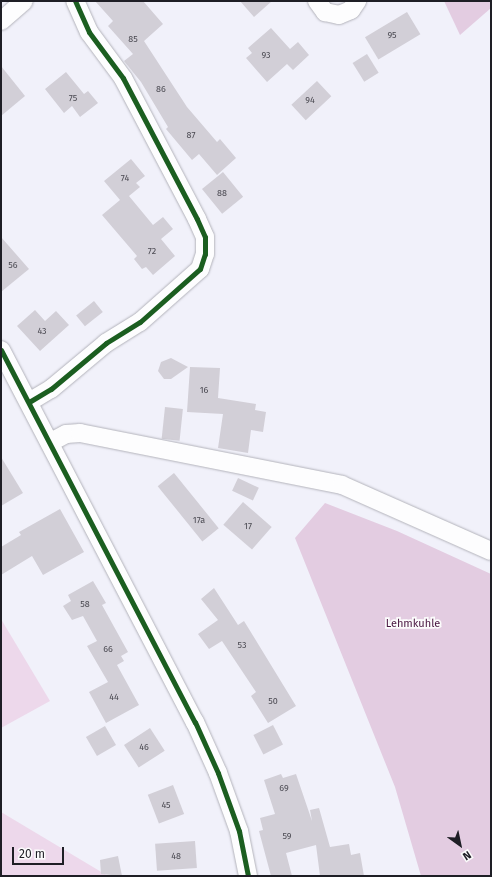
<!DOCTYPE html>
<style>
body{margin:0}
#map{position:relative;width:492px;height:877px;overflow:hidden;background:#f1f1fa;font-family:"Fira Sans",sans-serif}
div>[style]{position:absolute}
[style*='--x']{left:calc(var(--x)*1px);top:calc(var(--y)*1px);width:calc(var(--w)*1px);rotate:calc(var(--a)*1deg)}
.green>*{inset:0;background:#edd8eb}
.forest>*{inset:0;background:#e3cce1}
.building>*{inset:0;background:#d2cfd7;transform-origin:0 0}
.roads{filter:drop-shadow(0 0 1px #b3b3bb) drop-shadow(0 0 1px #b3b3bb)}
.minor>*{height:18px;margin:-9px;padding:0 9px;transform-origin:9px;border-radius:9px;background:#fdfdfe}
.cycleway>*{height:5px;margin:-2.5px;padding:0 2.5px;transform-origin:2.5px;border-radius:2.5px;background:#1b5e20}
span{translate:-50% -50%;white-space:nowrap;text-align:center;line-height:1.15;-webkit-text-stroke:3.5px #fcfcfc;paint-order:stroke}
.number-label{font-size:9px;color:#4b4a52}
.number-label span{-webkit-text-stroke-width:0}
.park-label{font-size:11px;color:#491640}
.frame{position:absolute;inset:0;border:2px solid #1e1e25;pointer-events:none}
.north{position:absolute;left:440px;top:825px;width:40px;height:40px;-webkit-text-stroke:3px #fcfcfc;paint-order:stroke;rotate:147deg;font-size:11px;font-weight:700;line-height:16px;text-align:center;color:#1e1e25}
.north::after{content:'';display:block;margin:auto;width:14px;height:18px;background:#1e1e25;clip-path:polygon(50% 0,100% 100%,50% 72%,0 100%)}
.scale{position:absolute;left:12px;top:847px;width:52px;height:18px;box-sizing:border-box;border:2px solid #1e1e25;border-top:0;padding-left:5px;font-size:12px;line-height:14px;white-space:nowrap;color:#1e1e25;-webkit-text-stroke:3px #fcfcfc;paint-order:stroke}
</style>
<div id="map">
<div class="green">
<div style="clip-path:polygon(1px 619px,50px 701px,1px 728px)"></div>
<div style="clip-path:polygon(1px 812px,108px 876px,1px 876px)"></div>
</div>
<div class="forest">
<div style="clip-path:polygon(444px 1px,491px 1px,491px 8px,460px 35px)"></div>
<div style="clip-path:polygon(325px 503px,397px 531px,491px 574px,491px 876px,421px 876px,395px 787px,295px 538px)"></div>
</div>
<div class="building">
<div style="clip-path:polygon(95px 1px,143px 1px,163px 24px,144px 41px,187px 107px,217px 142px,220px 139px,236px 158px,217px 175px,199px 154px,192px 160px,166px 129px,168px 127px,141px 82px,124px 61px,133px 54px,108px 26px,113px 21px)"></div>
<div style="clip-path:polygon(240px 1px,272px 1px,254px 17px)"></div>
<div style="left:407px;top:12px;width:26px;height:49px;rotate:59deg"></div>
<div style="clip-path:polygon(271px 28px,290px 49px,298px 42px,309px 55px,293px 70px,287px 64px,267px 82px,246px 58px,252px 53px,248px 48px)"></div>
<div style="left:367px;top:54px;width:22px;height:17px;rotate:58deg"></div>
<div style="clip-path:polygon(1px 66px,25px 96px,1px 116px)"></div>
<div style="clip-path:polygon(66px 72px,84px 94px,88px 91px,98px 103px,80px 117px,72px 106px,64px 113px,45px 89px)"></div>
<div style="left:317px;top:81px;width:21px;height:35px;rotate:47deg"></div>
<div style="clip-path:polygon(131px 159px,145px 176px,136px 183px,140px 187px,129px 196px,153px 225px,163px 217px,173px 229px,161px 239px,175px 256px,153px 275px,146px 267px,142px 269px,134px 259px,137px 256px,102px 215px,120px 200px,104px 181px)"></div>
<div style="left:223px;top:172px;width:32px;height:27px;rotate:51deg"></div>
<div style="clip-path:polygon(1px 237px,29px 269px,1px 292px)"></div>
<div style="left:94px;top:301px;width:14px;height:23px;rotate:51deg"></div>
<div style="clip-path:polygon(35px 310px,45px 321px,56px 311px,69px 325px,40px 351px,17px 326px)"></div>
<div style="clip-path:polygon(171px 358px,188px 367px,171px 379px,164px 379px,158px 371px,161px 362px)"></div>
<div style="clip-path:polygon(190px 367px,220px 368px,218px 398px,256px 404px,255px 410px,266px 412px,263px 432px,251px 430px,248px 453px,218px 448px,223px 414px,187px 412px)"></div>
<div style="left:165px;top:407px;width:18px;height:32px;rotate:6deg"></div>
<div style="clip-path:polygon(1px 457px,23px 493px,1px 506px)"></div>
<div style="left:174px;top:473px;width:71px;height:21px;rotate:51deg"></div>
<div style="left:238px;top:478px;width:23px;height:14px;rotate:25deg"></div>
<div style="left:243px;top:502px;width:38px;height:30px;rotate:41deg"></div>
<div style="clip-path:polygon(60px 509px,84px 552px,43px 575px,32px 556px,1px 575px,1px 547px,21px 535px,19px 532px)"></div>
<div style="clip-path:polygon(93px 581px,106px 603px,102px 605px,128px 652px,121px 656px,124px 661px,117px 665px,139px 705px,106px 723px,89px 692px,108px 682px,87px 646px,97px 641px,83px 616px,72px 620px,63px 606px,71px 601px,68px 595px)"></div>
<div style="clip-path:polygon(214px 588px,238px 625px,244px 621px,296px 706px,268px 723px,251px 696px,256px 692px,222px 641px,209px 649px,198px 634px,218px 620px,201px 599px)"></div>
<div style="left:273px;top:725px;width:22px;height:22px;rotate:63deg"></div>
<div style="left:105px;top:726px;width:22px;height:22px;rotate:60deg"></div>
<div style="left:150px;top:728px;width:27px;height:31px;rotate:57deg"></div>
<div style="clip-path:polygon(281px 774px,283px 778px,296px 774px,312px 821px,310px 810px,319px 808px,330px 847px,349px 844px,351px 855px,360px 853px,364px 876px,320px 876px,316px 845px,286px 853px,292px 876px,271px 876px,259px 831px,263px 830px,260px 818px,275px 814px,264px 780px)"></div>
<div style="left:173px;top:785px;width:31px;height:27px;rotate:69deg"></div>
<div style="left:195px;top:841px;width:27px;height:40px;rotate:86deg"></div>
<div style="clip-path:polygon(118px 856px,122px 876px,101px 874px,100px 860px)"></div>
</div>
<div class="roads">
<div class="minor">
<div style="--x:317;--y:1;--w:14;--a:54"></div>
<div style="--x:325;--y:12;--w:14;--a:12"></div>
<div style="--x:339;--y:15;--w:13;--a:-23"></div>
<div style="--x:351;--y:10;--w:11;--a:-56"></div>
<div style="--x:1;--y:21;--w:30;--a:-41"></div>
<div style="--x:1;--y:350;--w:420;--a:62.5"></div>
<div style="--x:195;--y:722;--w:56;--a:65.7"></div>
<div style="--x:218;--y:773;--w:62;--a:70.1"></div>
<div style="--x:239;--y:831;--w:46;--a:78.7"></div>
<div style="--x:29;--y:402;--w:26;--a:-31"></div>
<div style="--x:51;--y:389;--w:72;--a:-39.9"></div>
<div style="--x:106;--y:343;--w:40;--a:-32"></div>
<div style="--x:140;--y:322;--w:80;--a:-41.5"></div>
<div style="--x:200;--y:269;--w:16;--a:-72"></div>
<div style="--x:205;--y:254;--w:17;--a:-90"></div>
<div style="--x:205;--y:237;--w:20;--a:-114"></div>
<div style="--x:197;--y:219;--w:159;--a:-117.7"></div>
<div style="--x:123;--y:78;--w:57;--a:-126.5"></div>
<div style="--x:89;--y:32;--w:34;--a:-114"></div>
<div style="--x:51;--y:442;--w:17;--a:-28"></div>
<div style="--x:66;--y:434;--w:14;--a:-4"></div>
<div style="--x:80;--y:433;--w:267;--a:11.2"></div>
<div style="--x:342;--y:485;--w:163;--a:23.9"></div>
</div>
</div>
<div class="cycleway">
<div style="--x:1;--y:350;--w:420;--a:62.5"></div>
<div style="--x:195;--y:722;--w:56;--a:65.7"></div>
<div style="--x:218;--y:773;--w:62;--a:70.1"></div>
<div style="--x:239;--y:831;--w:46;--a:78.7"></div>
<div style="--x:29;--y:402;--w:26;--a:-31"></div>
<div style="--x:51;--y:389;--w:72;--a:-39.9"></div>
<div style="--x:106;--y:343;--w:40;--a:-32"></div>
<div style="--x:140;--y:322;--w:80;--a:-41.5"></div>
<div style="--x:200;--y:269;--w:16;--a:-72"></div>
<div style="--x:205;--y:254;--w:17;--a:-90"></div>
<div style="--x:205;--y:237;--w:20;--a:-114"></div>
<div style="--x:197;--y:219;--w:159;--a:-117.7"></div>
<div style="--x:123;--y:78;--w:57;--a:-126.5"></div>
<div style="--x:89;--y:32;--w:34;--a:-114"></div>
</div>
<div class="number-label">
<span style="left:392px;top:35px">95</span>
<span style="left:133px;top:39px">85</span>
<span style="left:266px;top:55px">93</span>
<span style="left:161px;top:89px">86</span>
<span style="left:73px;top:98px">75</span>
<span style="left:310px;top:100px">94</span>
<span style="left:191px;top:135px">87</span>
<span style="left:125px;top:178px">74</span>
<span style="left:222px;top:193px">88</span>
<span style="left:152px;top:251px">72</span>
<span style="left:13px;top:265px">56</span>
<span style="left:42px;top:331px">43</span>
<span style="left:204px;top:390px">16</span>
<span style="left:199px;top:520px">17a</span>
<span style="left:248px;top:526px">17</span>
<span style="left:85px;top:604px">58</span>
<span style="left:242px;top:645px">53</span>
<span style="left:108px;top:649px">66</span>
<span style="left:114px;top:697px">44</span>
<span style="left:273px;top:701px">50</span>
<span style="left:144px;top:747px">46</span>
<span style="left:284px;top:788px">69</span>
<span style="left:166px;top:805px">45</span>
<span style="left:287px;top:836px">59</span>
<span style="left:176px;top:856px">48</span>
</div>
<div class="park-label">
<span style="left:413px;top:624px">Lehmkuhle</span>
</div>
<div class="frame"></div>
<div class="north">N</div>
<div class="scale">20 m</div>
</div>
